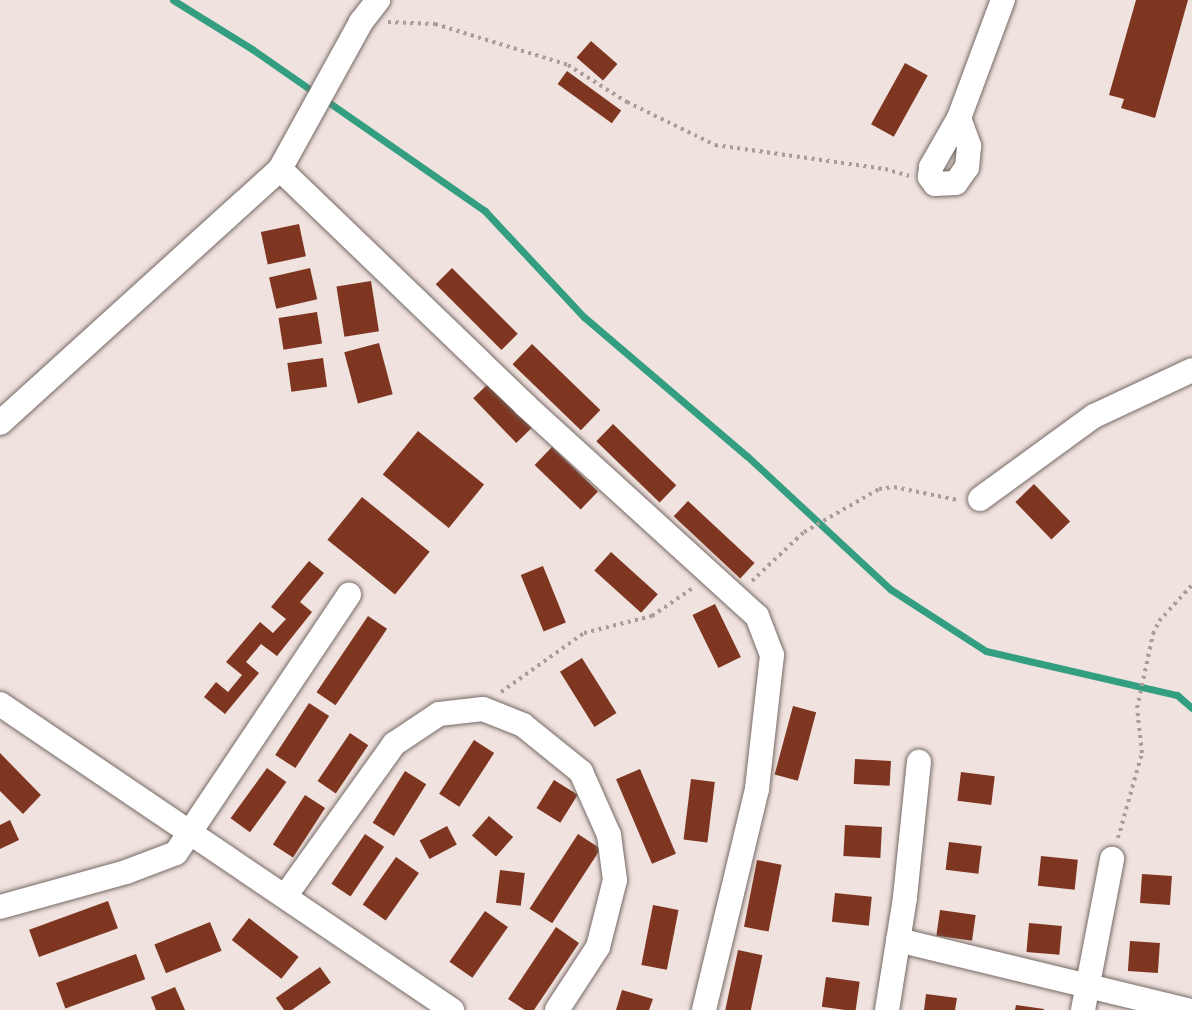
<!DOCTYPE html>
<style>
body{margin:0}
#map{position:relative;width:1192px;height:1010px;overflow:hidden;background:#f0e2de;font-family:"Libre Baskerville",serif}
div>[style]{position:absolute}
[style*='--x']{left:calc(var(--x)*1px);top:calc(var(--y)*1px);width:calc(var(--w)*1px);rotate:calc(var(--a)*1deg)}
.stream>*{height:7px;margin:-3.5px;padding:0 3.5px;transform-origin:3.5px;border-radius:3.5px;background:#339f80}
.building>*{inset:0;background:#7f3621;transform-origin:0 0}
.path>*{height:4px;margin-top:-2px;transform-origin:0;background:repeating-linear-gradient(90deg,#a79d99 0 3px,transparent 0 7.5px)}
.roads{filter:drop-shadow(0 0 2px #756965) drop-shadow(0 0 2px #756965)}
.minor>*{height:24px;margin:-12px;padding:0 12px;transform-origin:12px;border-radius:12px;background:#fff}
span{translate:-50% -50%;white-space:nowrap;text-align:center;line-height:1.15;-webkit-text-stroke:6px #f0e2de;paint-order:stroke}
</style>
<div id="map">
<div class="stream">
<div style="--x:173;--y:0;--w:93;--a:31.8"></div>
<div style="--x:252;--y:49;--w:284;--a:34.8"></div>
<div style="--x:485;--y:211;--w:145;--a:47"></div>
<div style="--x:584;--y:317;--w:214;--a:40.5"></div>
<div style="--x:747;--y:456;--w:195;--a:42.9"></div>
<div style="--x:890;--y:589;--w:114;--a:32.9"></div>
<div style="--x:986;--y:651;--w:196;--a:13"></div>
<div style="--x:1177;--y:695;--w:20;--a:41"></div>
</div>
<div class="building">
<div style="clip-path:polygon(1136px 0,1188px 0,1155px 118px,1121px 108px,1124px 99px,1109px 95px)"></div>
<div style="left:591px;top:41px;width:35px;height:22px;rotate:41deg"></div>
<div style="left:905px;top:63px;width:26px;height:70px;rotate:29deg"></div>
<div style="left:567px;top:71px;width:67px;height:16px;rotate:36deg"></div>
<div style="left:299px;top:224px;width:33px;height:39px;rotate:78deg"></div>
<div style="left:310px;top:268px;width:32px;height:42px;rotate:77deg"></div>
<div style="left:452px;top:268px;width:93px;height:23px;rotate:45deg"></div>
<div style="left:371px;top:281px;width:51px;height:35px;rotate:81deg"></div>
<div style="left:317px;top:312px;width:32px;height:39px;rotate:81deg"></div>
<div style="left:379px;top:343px;width:53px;height:36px;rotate:75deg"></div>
<div style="left:532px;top:344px;width:95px;height:28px;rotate:44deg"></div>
<div style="left:323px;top:358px;width:29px;height:36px;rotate:82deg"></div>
<div style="left:489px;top:383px;width:62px;height:22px;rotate:46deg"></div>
<div style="left:613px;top:424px;width:88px;height:24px;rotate:44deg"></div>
<div style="left:418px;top:431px;width:85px;height:56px;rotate:39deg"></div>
<div style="left:552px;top:447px;width:64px;height:25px;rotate:44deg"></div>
<div style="left:1034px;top:484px;width:52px;height:26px;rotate:46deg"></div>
<div style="left:362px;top:497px;width:87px;height:55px;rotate:39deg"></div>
<div style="left:688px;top:501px;width:91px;height:21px;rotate:43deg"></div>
<div style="left:611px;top:552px;width:63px;height:25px;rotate:42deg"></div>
<div style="clip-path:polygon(309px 561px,324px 573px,300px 602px,312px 612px,277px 656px,261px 644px,246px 662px,259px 673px,225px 714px,204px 697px,216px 682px,228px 692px,242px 675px,226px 662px,260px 622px,273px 633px,286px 619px,271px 607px)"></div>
<div style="left:543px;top:566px;width:61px;height:24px;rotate:68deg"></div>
<div style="left:715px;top:604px;width:59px;height:25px;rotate:64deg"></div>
<div style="left:368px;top:616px;width:23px;height:92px;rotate:34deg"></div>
<div style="left:582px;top:658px;width:65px;height:26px;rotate:58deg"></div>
<div style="left:309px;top:703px;width:24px;height:62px;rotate:33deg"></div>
<div style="left:793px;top:706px;width:24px;height:71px;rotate:15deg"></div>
<div style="left:350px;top:733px;width:22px;height:58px;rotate:34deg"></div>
<div style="left:474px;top:740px;width:24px;height:64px;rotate:33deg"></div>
<div style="clip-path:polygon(0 753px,41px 795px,23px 814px,0 791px)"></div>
<div style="left:855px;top:759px;width:36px;height:25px;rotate:3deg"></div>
<div style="left:267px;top:768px;width:24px;height:62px;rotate:36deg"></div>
<div style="left:640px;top:769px;width:92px;height:26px;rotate:67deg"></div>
<div style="left:405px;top:771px;width:25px;height:61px;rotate:32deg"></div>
<div style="left:961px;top:772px;width:34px;height:29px;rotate:7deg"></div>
<div style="left:691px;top:779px;width:24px;height:61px;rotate:7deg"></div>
<div style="left:554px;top:780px;width:28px;height:33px;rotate:32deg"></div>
<div style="left:305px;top:795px;width:24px;height:59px;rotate:33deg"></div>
<div style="left:489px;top:816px;width:32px;height:26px;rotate:41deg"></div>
<div style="clip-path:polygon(10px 820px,19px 840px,0 849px,0 825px)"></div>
<div style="left:845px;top:825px;width:37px;height:31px;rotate:3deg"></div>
<div style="left:447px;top:826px;width:21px;height:31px;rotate:62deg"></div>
<div style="left:365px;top:834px;width:23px;height:60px;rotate:34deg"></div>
<div style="left:578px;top:834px;width:27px;height:89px;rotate:33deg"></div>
<div style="left:949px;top:842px;width:33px;height:28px;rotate:7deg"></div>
<div style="left:1041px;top:856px;width:37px;height:30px;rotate:6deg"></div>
<div style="left:396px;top:857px;width:28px;height:58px;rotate:35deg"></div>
<div style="left:757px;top:860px;width:25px;height:68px;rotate:11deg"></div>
<div style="left:500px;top:870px;width:25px;height:33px;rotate:7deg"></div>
<div style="left:1142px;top:874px;width:30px;height:29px;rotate:4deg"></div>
<div style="left:835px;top:893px;width:37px;height:29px;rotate:6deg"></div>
<div style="left:108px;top:901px;width:29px;height:84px;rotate:70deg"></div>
<div style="left:653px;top:905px;width:26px;height:61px;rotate:11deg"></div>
<div style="left:940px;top:910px;width:36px;height:26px;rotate:8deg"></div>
<div style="left:485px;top:911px;width:28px;height:62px;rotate:35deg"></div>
<div style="left:249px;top:918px;width:63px;height:28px;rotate:38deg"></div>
<div style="left:210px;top:922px;width:31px;height:60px;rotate:68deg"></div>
<div style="left:1029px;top:923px;width:33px;height:29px;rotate:5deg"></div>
<div style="clip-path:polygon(556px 927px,579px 943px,534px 1010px,525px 1010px,508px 999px)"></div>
<div style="left:1130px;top:941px;width:30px;height:30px;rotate:4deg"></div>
<div style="left:738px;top:950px;width:25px;height:61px;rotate:12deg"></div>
<div style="left:136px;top:954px;width:27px;height:85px;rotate:70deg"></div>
<div style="left:320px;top:967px;width:19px;height:54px;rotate:55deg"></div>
<div style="left:826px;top:977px;width:34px;height:30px;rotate:8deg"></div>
<div style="clip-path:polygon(175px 987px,185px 1010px,156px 1010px,151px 997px)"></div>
<div style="clip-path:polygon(622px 990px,653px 999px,649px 1010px,616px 1010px)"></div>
<div style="clip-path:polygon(926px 994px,957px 998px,955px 1010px,924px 1010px)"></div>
<div style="clip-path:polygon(1016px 1005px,1044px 1009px,1044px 1010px,1015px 1010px)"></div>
</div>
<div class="path">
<div style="--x:388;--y:22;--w:47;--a:2.4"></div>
<div style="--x:435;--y:24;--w:139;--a:17.1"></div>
<div style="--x:568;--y:65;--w:70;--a:32.1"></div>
<div style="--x:627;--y:102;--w:98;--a:26"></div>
<div style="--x:715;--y:145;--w:172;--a:8"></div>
<div style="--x:885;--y:169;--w:25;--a:16"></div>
<div style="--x:752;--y:581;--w:71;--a:-43.3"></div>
<div style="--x:804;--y:532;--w:86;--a:-29.8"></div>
<div style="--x:879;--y:489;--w:15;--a:-8"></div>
<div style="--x:894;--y:487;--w:65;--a:11.5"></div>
<div style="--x:501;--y:692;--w:102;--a:-35.4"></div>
<div style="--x:584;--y:633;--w:70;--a:-14"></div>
<div style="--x:652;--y:616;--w:51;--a:-34.6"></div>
<div style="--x:1118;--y:838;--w:88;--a:-74.2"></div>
<div style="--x:1142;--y:753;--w:45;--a:-96.3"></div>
<div style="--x:1137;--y:708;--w:76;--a:-77.8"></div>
<div style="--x:1153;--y:634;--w:14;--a:-65"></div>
<div style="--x:1159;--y:621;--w:49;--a:-47.5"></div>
</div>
<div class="roads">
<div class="minor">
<div style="--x:959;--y:118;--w:30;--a:70"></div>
<div style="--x:969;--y:146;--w:21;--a:95"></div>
<div style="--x:967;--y:167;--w:19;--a:125"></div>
<div style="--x:956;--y:183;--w:21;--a:177"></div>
<div style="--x:935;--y:184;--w:9;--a:-126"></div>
<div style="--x:930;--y:177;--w:10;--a:-84"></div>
<div style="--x:931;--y:167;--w:56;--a:-60.3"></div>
<div style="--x:959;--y:118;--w:126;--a:-69.6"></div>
<div style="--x:280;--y:169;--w:342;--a:43.9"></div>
<div style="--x:526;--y:406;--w:312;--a:42.3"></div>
<div style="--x:757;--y:616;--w:42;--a:69"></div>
<div style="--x:772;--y:655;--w:135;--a:96.4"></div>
<div style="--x:757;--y:789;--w:227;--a:103.5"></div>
<div style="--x:0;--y:423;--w:378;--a:-42.2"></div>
<div style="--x:280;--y:169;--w:168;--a:-61.1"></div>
<div style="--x:361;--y:22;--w:28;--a:-52"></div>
<div style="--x:980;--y:499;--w:141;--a:-36.1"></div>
<div style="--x:1094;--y:416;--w:108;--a:-25.1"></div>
<div style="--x:0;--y:704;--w:546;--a:34.1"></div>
<div style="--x:286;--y:895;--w:186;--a:-54.4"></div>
<div style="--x:394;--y:744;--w:54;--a:-33.7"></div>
<div style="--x:439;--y:714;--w:44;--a:-6.5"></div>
<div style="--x:483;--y:709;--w:43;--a:21.8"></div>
<div style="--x:523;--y:725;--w:75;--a:39"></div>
<div style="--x:581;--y:772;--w:69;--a:66"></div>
<div style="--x:609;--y:835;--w:45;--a:82.4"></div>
<div style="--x:615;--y:880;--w:69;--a:104.2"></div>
<div style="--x:598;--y:947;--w:75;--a:123.1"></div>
<div style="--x:0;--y:907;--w:131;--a:-15.5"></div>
<div style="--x:126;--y:872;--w:53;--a:-20.8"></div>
<div style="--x:176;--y:853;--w:311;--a:-56.2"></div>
<div style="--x:898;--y:940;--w:297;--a:13.6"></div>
<div style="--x:887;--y:1010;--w:114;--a:-80.9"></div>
<div style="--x:905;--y:897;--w:136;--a:-84.1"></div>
<div style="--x:1083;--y:1010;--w:154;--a:-79.1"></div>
</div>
</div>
</div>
